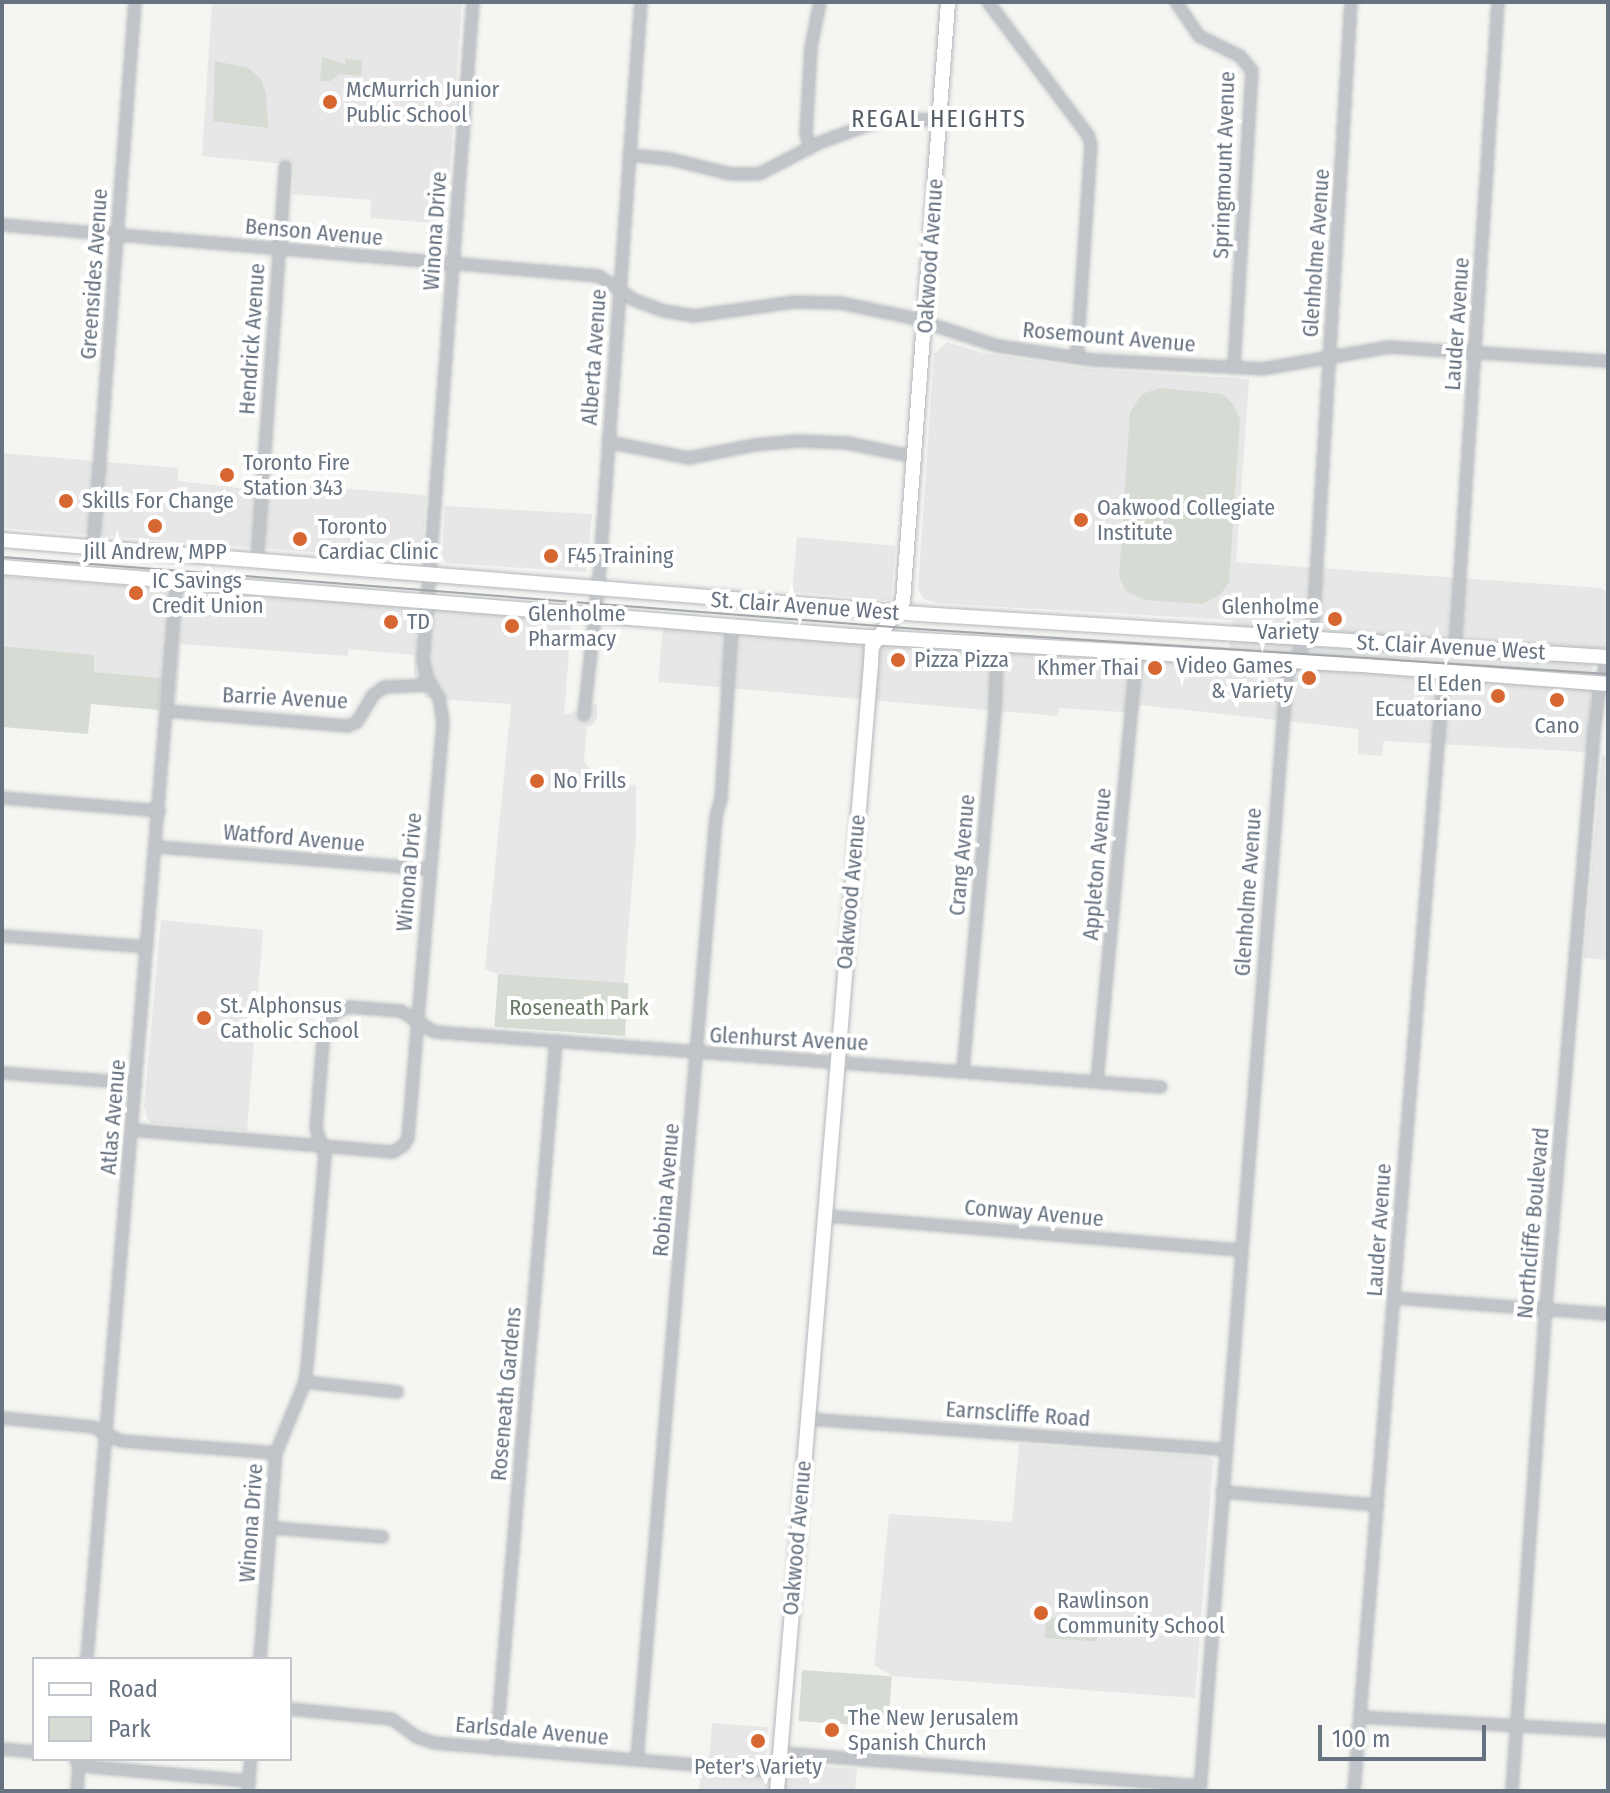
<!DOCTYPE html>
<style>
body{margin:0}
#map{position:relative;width:1610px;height:1793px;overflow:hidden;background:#f5f6f2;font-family:"Fira Sans Condensed",sans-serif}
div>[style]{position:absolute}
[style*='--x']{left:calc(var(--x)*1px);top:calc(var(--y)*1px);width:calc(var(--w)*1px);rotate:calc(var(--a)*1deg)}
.built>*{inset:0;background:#e6e7e6;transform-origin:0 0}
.green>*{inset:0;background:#d6dcd4;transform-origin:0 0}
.roads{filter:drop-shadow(0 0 2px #b4b8bc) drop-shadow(0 0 2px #b4b8bc)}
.street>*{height:10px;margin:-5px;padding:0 5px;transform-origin:5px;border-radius:5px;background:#c1c4c8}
.secondary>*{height:14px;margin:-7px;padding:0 7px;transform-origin:7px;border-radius:7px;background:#fff}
.tram>*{height:2px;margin:-1px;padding:0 1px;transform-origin:1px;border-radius:1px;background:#a3a7ac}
.dots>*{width:22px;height:22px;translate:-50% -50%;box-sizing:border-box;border:4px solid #fff;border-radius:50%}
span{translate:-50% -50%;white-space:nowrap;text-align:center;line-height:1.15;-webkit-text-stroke:8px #fff;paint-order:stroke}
.poi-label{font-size:22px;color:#677381}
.left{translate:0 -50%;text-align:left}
.right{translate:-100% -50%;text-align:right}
.street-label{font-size:22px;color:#677381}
.park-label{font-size:22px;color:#677965}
.neighbourhood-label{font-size:24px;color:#545d67;letter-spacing:2px}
.frame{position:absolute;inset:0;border:4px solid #677381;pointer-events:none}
.legend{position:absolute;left:32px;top:1657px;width:260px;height:104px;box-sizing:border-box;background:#fff;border:2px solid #c2c7cd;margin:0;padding:10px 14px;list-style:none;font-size:24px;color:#677381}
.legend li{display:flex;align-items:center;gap:16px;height:40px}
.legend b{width:40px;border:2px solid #c2c7cd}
.scale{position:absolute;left:1318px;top:1725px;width:168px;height:36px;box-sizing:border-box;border:4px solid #677381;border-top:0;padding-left:10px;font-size:24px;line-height:28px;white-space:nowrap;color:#677381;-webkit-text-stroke:6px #fff;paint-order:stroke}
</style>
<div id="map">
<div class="built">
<div style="clip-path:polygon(212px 2px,462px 2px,446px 224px,370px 218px,371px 200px,293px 194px,294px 165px,202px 156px)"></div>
<div style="clip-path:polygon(947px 342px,982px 353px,1090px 369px,1249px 379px,1236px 562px,1601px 588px,1608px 593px,1608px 648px,1594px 648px,1587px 752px,1384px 741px,1382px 756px,1358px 754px,1358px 729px,1140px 705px,1138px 713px,1060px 708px,1057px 716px,658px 682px,663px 628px,1122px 658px,1227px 668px,1233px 620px,937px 603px,924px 599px,918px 589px,934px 354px)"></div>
<div style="clip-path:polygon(2px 453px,178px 468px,178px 481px,249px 489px,271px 483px,426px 495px,422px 554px,413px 560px,2px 528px)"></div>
<div style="clip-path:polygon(445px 506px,592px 514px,586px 572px,446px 563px,442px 557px)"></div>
<div style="left:797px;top:537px;width:99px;height:55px;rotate:5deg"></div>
<div style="clip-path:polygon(2px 576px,522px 616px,571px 626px,564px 715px,597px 704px,597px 718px,592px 726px,587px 726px,584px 761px,593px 773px,592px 782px,636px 785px,636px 835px,624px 984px,498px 974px,485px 969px,511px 704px,426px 698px,414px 675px,414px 655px,349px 649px,347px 656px,181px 644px,177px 702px,159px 702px,160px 678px,93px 672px,94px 655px,2px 646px)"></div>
<div style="clip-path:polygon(1602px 755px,1608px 756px,1608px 960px,1584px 958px)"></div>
<div style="clip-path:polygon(161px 920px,263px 930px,247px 1131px,151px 1123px,147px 1118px,144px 1106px)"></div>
<div style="clip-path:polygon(1019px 1444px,1208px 1457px,1213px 1461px,1195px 1698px,892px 1676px,874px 1665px,889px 1514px,1012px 1522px)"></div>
<div style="clip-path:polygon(712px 1723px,768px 1727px,766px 1763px,857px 1769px,855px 1791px,699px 1791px,700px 1775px,709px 1758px)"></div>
</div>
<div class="green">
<div style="clip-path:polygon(322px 57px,345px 64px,346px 59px,362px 60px,361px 76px,339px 74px,330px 81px,320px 81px)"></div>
<div style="clip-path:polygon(215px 61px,248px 68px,261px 79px,266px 94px,268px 128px,213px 121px)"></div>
<div style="clip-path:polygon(1160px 388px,1222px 394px,1233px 404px,1240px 419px,1229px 582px,1221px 594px,1203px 604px,1144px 600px,1126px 591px,1119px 577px,1130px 412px,1142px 394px)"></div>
<div style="clip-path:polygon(2px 646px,94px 655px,94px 672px,161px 678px,159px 710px,91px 704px,88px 734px,2px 727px)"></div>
<div style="left:498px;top:974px;width:131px;height:53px;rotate:4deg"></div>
<div style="left:1046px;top:1617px;width:52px;height:21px;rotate:4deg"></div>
<div style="left:802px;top:1670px;width:90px;height:51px;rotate:4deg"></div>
</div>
<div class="roads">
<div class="street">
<div style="--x:988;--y:2;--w:166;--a:53.1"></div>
<div style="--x:1088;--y:135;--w:10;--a:73"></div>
<div style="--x:1091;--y:145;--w:213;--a:93.8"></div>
<div style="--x:1176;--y:2;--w:41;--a:55.9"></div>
<div style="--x:1199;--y:36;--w:46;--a:26"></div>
<div style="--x:1240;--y:56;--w:19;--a:51"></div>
<div style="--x:1252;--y:71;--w:297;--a:93.5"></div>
<div style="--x:810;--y:147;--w:14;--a:-107"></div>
<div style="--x:806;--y:134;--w:87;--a:-86.7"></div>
<div style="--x:811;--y:47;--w:46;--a:-78.7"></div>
<div style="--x:629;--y:155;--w:41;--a:5.6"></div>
<div style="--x:670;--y:159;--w:63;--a:13.8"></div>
<div style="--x:731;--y:174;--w:28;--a:0"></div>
<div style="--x:759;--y:174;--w:70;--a:-27.3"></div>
<div style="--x:821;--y:142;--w:53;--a:-19.8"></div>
<div style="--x:871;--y:124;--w:22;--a:-13"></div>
<div style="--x:892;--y:119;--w:47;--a:1.2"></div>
<div style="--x:2;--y:225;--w:599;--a:4.88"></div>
<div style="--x:599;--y:276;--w:42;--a:34.4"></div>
<div style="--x:634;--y:300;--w:32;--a:20"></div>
<div style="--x:664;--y:311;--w:30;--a:9"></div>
<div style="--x:694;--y:316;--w:101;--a:-8"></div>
<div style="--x:794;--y:302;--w:46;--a:1.2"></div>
<div style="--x:840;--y:303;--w:69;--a:11.6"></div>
<div style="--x:908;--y:317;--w:95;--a:17.9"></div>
<div style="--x:998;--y:346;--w:96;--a:8.4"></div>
<div style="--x:1093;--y:360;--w:169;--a:3"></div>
<div style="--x:1262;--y:369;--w:129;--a:-9.8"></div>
<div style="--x:1389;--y:347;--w:219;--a:3.7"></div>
<div style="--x:608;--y:442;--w:83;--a:11.2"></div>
<div style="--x:689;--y:458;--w:66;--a:-11.3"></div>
<div style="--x:754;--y:445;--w:45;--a:-5.1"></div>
<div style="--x:799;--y:441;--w:48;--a:2.4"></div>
<div style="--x:847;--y:443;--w:69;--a:11.6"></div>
<div style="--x:93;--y:549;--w:549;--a:-85.61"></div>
<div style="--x:257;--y:562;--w:396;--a:-85.9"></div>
<div style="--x:1455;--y:649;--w:648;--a:-86.2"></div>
<div style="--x:167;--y:711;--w:182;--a:4.7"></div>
<div style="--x:348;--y:726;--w:10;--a:-24"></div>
<div style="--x:357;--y:722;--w:31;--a:-59"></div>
<div style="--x:373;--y:695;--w:14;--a:-36"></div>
<div style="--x:384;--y:687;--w:46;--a:-2.5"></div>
<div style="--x:584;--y:715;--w:137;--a:-83.7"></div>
<div style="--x:599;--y:579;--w:579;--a:-85.84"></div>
<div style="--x:2;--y:798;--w:158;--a:4.7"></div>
<div style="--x:156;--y:847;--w:274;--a:4.6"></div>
<div style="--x:2;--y:936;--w:145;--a:4.3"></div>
<div style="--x:963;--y:1070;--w:359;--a:-84.9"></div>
<div style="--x:995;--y:712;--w:69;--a:-88.3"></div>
<div style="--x:2;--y:1073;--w:134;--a:4.3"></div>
<div style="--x:1097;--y:1081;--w:432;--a:-84.7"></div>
<div style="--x:131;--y:1130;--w:263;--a:4.8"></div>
<div style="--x:393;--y:1152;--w:12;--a:-31"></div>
<div style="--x:403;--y:1146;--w:9;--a:-58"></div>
<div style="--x:408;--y:1138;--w:417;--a:-85.2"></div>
<div style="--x:443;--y:722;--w:24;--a:-99"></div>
<div style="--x:439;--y:698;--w:23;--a:-121"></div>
<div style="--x:427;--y:678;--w:19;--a:-102"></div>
<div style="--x:423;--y:659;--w:659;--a:-85.65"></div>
<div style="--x:825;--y:1216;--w:416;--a:4.7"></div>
<div style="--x:1394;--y:1298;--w:215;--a:4.3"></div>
<div style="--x:305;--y:1382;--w:93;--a:6.2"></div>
<div style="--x:2;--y:1418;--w:91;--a:5.6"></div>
<div style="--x:93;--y:1427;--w:31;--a:27"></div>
<div style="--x:121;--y:1441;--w:155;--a:4.4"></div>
<div style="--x:807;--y:1419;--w:419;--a:4.2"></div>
<div style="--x:1222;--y:1492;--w:156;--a:4.8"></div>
<div style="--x:272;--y:1528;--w:111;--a:4.6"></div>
<div style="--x:87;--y:1659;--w:1084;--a:-85.24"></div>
<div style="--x:260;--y:1659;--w:207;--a:-85.6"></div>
<div style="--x:276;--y:1453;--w:77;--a:-67.8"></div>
<div style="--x:305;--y:1382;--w:25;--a:-83"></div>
<div style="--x:308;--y:1357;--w:202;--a:-85.2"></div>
<div style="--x:325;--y:1156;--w:28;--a:-108"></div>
<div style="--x:316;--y:1129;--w:99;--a:-85.4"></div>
<div style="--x:324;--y:1030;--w:21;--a:-59"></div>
<div style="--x:335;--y:1012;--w:15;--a:-20"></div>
<div style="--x:349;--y:1007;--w:52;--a:4.4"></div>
<div style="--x:401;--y:1011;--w:39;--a:32"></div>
<div style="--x:434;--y:1032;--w:729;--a:4.33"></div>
<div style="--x:290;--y:1709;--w:102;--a:5.6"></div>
<div style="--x:392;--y:1719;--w:31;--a:36"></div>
<div style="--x:417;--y:1737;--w:18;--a:19"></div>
<div style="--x:434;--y:1743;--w:345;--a:4.8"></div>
<div style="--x:1360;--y:1717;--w:248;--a:3.2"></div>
<div style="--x:2;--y:1749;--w:32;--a:5"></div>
<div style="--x:496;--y:1749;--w:710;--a:-85.15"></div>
<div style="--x:781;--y:1753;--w:420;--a:4.5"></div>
<div style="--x:75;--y:1759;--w:19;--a:25"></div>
<div style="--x:92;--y:1767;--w:158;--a:5.1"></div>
<div style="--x:637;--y:1759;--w:946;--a:-85.21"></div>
<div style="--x:716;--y:816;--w:18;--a:-74"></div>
<div style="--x:721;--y:799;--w:175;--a:-86.4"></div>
<div style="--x:77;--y:1791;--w:32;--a:-86"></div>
<div style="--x:248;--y:1791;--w:32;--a:-85"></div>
<div style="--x:1200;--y:1791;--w:1082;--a:-85.55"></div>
<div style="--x:1284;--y:712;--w:37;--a:-85"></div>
<div style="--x:1287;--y:675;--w:55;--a:-61.6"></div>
<div style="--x:1313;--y:627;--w:626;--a:-86.52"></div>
<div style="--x:1354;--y:1791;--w:1124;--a:-85.41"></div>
<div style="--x:1512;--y:1791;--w:462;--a:-86"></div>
<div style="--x:1544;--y:1330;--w:599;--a:-85.21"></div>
<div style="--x:1594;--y:733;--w:50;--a:-83.2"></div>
<div style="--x:1600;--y:683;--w:24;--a:-71"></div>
</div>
<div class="secondary">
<div style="--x:2;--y:540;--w:920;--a:4.61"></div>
<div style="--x:919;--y:614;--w:690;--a:3.57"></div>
<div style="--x:2;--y:567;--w:852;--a:4.65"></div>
<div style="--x:851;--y:636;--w:512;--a:3.25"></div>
<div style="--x:1362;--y:665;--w:247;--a:4.4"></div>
<div style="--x:777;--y:1791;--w:1131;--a:-85.23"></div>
<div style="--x:871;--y:664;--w:17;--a:-87"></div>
<div style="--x:872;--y:647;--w:55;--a:-56"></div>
<div style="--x:903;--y:601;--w:601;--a:-85.7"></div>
</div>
</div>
<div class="tram">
<div style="--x:2;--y:557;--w:919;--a:4.49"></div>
<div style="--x:918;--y:629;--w:691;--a:3.73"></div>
</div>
<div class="dots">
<div style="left:330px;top:102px;background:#d76731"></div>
<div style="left:227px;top:475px;background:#d76731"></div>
<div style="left:66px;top:501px;background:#d76731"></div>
<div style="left:1081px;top:520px;background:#d76731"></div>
<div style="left:155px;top:526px;background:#d76731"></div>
<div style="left:300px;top:539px;background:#d76731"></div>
<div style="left:551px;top:556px;background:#d76731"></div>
<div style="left:136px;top:593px;background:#d76731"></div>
<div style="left:1335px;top:619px;background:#d76731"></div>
<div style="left:391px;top:622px;background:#d76731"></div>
<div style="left:512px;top:626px;background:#d76731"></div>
<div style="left:898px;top:660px;background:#d76731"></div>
<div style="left:1155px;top:668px;background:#d76731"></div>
<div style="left:1309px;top:678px;background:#d76731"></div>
<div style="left:1498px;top:696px;background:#d76731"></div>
<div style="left:1557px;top:700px;background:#d76731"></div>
<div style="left:537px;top:781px;background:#d76731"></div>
<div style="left:204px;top:1018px;background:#d76731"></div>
<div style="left:1041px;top:1613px;background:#d76731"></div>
<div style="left:832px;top:1730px;background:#d76731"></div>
<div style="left:758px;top:1741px;background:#d76731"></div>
</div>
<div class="poi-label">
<span class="left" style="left:346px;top:102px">McMurrich Junior<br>Public School</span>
<span class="left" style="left:243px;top:475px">Toronto Fire<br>Station 343</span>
<span class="left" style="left:82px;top:501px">Skills For Change</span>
<span class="left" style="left:1097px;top:520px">Oakwood Collegiate<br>Institute</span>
<span class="left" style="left:318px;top:539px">Toronto<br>Cardiac Clinic</span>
<span style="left:155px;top:552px">Jill Andrew, MPP</span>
<span class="left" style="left:567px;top:556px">F45 Training</span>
<span class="left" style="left:152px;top:593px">IC Savings<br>Credit Union</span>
<span class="right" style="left:1319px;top:619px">Glenholme<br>Variety</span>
<span class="left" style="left:528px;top:626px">Glenholme<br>Pharmacy</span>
<span class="left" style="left:407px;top:622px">TD</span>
<span class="left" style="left:914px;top:660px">Pizza Pizza</span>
<span class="right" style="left:1293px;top:678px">Video Games<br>&amp; Variety</span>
<span class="right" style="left:1139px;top:668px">Khmer Thai</span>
<span class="right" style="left:1482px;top:696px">El Eden<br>Ecuatoriano</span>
<span style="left:1557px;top:726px">Cano</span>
<span class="left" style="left:553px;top:781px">No Frills</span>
<span class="left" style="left:220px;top:1018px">St. Alphonsus<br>Catholic School</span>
<span class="left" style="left:1057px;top:1613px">Rawlinson<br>Community School</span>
<span class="left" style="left:848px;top:1730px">The New Jerusalem<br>Spanish Church</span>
<span style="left:758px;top:1767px">Peter's Variety</span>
</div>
<div class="street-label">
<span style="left:1224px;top:165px;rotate:-88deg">Springmount Avenue</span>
<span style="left:435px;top:231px;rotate:-86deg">Winona Drive</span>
<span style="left:314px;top:232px;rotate:5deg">Benson Avenue</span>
<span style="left:1316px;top:253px;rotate:-86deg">Glenholme Avenue</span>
<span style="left:930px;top:256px;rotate:-86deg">Oakwood Avenue</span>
<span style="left:94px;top:274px;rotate:-86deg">Greensides Avenue</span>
<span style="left:1457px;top:324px;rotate:-86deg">Lauder Avenue</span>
<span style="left:1109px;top:337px;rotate:5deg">Rosemount Avenue</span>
<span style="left:252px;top:339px;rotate:-86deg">Hendrick Avenue</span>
<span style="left:594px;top:357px;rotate:-86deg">Alberta Avenue</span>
<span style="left:805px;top:606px;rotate:4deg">St. Clair Avenue West</span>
<span style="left:1451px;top:647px;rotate:3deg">St. Clair Avenue West</span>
<span style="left:285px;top:698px;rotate:3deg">Barrie Avenue</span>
<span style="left:294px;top:838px;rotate:5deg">Watford Avenue</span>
<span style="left:962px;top:855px;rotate:-85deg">Crang Avenue</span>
<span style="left:1097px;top:864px;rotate:-85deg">Appleton Avenue</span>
<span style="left:409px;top:872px;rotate:-85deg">Winona Drive</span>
<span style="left:851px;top:892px;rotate:-85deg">Oakwood Avenue</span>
<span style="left:1248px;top:892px;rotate:-86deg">Glenholme Avenue</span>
<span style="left:789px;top:1039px;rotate:3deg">Glenhurst Avenue</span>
<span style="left:113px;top:1117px;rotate:-85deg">Atlas Avenue</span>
<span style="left:666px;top:1190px;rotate:-85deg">Robina Avenue</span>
<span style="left:1034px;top:1213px;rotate:5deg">Conway Avenue</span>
<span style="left:1533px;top:1223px;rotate:-85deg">Northcliffe Boulevard</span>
<span style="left:1379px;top:1230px;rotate:-86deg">Lauder Avenue</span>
<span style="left:506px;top:1394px;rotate:-85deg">Roseneath Gardens</span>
<span style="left:1018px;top:1414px;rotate:4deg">Earnscliffe Road</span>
<span style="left:251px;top:1523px;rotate:-86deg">Winona Drive</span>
<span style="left:797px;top:1538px;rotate:-85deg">Oakwood Avenue</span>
<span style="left:532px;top:1731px;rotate:5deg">Earlsdale Avenue</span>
</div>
<div class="park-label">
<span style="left:579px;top:1008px">Roseneath Park</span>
</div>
<div class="neighbourhood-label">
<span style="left:939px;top:120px">REGAL HEIGHTS</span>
</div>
<div class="frame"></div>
<ul class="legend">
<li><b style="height:10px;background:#fff"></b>Road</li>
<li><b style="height:22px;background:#d6dcd4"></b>Park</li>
</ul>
<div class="scale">100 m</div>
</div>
